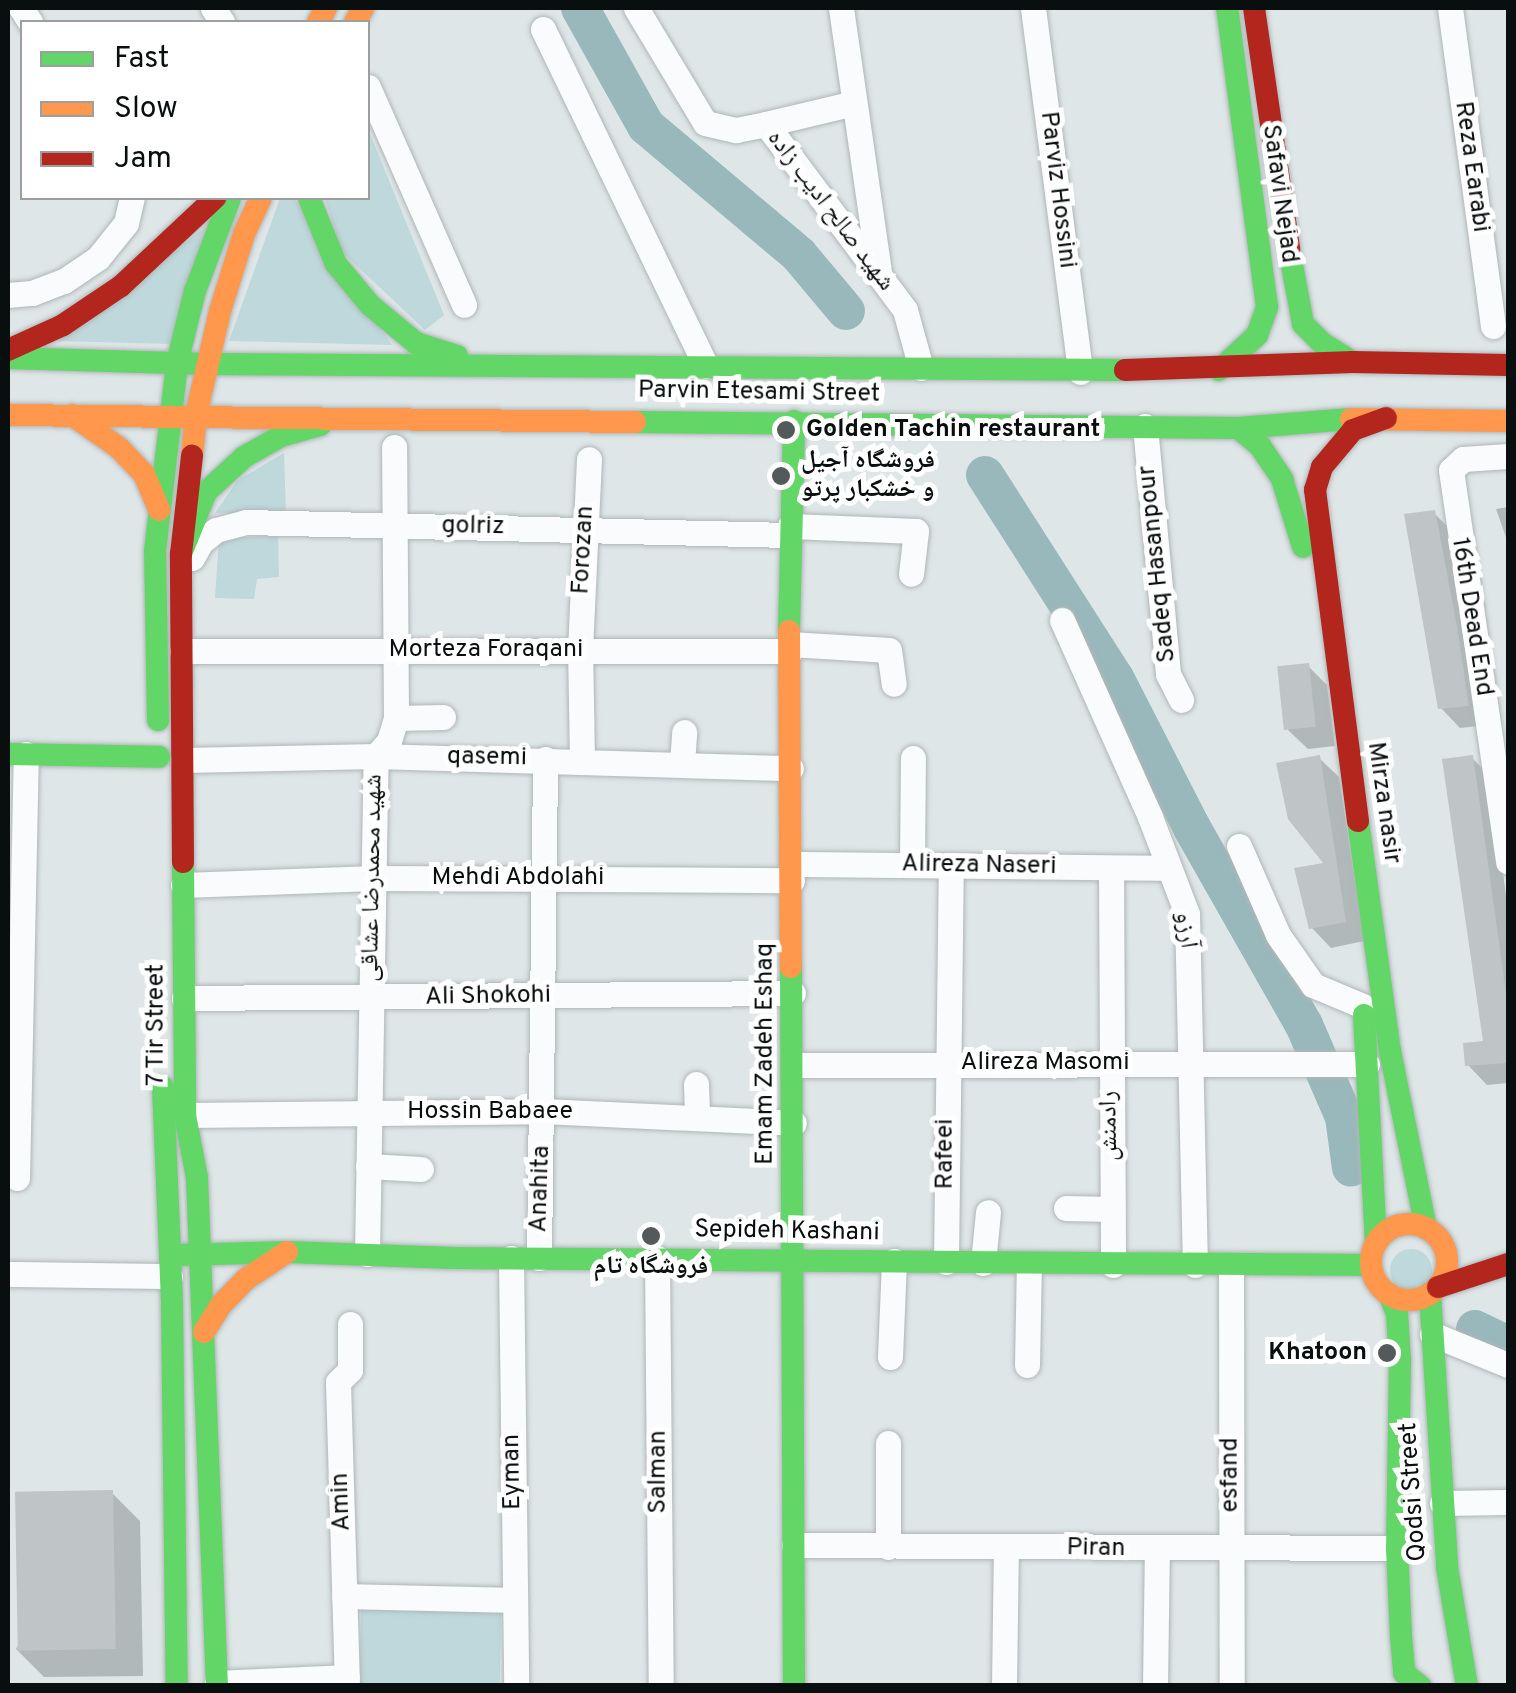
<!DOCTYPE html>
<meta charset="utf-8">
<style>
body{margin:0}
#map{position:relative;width:1516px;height:1693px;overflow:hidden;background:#dee6e8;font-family:Overpass,"Noto Naskh Arabic",sans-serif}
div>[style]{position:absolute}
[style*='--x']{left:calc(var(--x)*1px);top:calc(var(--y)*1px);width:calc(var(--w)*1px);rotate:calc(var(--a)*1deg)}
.green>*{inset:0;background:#bed8db;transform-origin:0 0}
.round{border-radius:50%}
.shadow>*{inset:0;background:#0003}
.river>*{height:38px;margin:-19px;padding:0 19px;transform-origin:19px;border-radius:19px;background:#99b8bc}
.building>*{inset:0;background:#bfc5c6;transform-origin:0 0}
.roads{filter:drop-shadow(0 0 2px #b0b6b6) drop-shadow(0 0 2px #b0b6b6)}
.street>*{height:25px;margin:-12.5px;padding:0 12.5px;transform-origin:12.5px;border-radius:12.5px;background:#fafbfc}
.fast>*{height:22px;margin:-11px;padding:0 11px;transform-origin:11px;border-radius:11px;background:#63d668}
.slow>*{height:22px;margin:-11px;padding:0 11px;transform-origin:11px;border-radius:11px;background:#ff974d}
.slow>.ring{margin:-11px;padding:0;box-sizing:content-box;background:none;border:22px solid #ff974d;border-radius:50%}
.jam>*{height:22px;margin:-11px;padding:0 11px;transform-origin:11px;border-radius:11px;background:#b3261e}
.dots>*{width:28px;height:28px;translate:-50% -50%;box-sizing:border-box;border:5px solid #fff;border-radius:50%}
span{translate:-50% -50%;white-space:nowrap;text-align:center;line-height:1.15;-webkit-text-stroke:10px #fff;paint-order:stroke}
.street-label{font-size:25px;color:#090e0f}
.poi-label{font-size:25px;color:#090e0f;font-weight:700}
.left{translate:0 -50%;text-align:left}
.right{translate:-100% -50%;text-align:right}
.frame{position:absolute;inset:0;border:10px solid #090e0f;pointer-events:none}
.legend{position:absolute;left:20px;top:20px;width:350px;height:180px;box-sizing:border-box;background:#fff;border:2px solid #9d9f9f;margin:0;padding:12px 18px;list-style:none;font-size:30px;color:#090e0f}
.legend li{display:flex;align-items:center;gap:20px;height:50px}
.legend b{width:50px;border:2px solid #9d9f9f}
</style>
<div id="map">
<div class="green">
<div style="clip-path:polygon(368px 129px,444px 315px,425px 330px,342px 252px,325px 198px,368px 198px)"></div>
<div style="clip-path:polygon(280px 198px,294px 198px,392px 345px,229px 341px)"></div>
<div style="clip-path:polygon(206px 227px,171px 344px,56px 341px)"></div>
<div style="clip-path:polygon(284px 453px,286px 515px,215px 513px,238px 480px)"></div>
<div style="clip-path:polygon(278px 536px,279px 577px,257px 579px,254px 599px,215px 598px,219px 538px)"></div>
<div class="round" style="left:1390px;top:1249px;width:42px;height:42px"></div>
<div style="left:361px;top:1607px;width:140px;height:78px;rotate:1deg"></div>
</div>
<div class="shadow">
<div style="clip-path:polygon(1508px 507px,1508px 543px,1496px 509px)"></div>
<div style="clip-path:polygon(1434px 513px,1453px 532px,1487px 725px,1460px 728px,1441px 708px)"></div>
<div style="clip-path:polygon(1308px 666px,1327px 685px,1335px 746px,1308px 749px,1288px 730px)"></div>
<div style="clip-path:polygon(1319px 758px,1339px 777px,1364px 941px,1331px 948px,1312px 928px,1327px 864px)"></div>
<div style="clip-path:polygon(1472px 758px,1491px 777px,1508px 912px,1508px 1083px,1487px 1085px,1468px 1065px,1486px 1043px)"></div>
<div style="clip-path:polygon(112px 1493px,140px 1521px,143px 1676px,44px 1677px,16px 1649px)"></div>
</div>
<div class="river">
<div style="--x:580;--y:8;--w:135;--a:60.8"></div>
<div style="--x:646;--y:126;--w:200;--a:40.1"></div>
<div style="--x:799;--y:255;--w:73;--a:50"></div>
<div style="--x:985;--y:475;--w:241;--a:57.4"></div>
<div style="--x:1115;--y:678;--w:169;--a:62.8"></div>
<div style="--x:1192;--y:828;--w:227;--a:60.4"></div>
<div style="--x:1304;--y:1025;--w:100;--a:66.5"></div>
<div style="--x:1344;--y:1117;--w:51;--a:82.2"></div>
<div style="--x:1475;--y:1329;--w:37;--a:26"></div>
</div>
<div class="building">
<div style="clip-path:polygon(1435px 510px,1457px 626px,1469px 706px,1438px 709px,1404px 514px)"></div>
<div style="left:1309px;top:663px;width:64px;height:32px;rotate:84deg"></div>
<div style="clip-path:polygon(1320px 755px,1346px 922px,1309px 929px,1294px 868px,1323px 863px,1288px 819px,1276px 763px)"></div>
<div style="clip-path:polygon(1473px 755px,1508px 1008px,1508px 1063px,1465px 1066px,1463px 1043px,1483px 1041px,1442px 759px)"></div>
<div style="left:113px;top:1490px;width:159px;height:98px;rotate:89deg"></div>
</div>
<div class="roads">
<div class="street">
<div style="--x:21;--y:8;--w:17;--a:57"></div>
<div style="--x:213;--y:8;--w:17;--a:57"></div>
<div style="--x:636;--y:8;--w:134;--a:59"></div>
<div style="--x:705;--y:123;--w:32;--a:13"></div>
<div style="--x:736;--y:130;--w:31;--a:-11"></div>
<div style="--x:766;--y:124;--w:232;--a:53.2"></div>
<div style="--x:905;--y:310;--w:60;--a:74.6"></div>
<div style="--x:841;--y:8;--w:266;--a:81.8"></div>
<div style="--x:1033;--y:8;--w:367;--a:82.6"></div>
<div style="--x:1450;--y:8;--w:321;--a:82.3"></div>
<div style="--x:543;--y:29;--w:374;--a:64.2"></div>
<div style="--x:368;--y:87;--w:238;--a:66.2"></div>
<div style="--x:766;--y:124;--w:90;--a:-13.4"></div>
<div style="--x:8;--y:295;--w:24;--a:-5"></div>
<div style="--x:32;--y:293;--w:34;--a:-21"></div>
<div style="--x:64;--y:281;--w:41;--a:-34.1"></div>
<div style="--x:98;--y:258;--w:45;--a:-51.3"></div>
<div style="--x:126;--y:223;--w:26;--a:-77"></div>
<div style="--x:1145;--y:426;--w:249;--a:84.7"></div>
<div style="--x:1168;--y:674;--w:29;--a:63"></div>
<div style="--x:1508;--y:456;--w:45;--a:176.2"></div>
<div style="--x:1463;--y:459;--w:16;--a:137"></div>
<div style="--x:1451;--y:470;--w:396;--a:81.7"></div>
<div style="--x:790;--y:526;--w:126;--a:2.3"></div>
<div style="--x:916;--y:531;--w:43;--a:96.6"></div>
<div style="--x:192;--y:558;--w:18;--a:-61"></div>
<div style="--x:201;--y:542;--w:19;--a:-39"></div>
<div style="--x:216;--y:530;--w:31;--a:-15"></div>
<div style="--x:246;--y:522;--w:543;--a:1.37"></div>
<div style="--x:1062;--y:620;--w:216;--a:65.9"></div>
<div style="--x:1150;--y:817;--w:104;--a:69.1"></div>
<div style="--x:1187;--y:914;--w:351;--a:88.7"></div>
<div style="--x:790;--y:644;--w:99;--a:3.5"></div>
<div style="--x:889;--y:650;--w:34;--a:82"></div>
<div style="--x:182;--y:651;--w:608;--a:0"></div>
<div style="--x:396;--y:718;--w:47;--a:-1.2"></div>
<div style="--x:183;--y:760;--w:193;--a:-1.2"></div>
<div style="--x:376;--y:756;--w:415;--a:1.7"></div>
<div style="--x:582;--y:760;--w:110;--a:-91"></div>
<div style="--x:580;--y:650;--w:191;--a:-87.3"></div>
<div style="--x:682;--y:764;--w:32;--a:-86"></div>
<div style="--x:1239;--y:846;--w:97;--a:66.3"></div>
<div style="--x:1278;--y:935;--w:61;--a:55"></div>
<div style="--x:1313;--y:985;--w:54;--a:22.8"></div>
<div style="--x:792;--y:864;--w:374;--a:0.6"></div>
<div style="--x:912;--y:865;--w:107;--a:-89.5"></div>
<div style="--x:1111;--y:868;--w:397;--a:89.7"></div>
<div style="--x:183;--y:885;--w:191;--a:-2.1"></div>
<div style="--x:374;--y:878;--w:418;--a:0.3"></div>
<div style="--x:184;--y:998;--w:609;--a:-0.47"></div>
<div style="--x:793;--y:1065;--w:574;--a:-0.1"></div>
<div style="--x:696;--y:1084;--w:34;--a:88"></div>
<div style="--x:185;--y:1115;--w:358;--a:-0.6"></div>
<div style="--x:543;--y:1111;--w:251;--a:2.7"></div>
<div style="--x:368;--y:1166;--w:53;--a:3.2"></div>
<div style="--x:17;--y:1178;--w:424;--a:-88.8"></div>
<div style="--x:1066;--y:1208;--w:46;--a:1.2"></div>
<div style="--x:367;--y:1254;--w:498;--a:-89"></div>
<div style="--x:376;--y:756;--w:20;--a:-49"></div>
<div style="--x:389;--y:741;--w:24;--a:-73"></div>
<div style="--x:396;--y:718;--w:271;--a:-90.4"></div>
<div style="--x:511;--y:1258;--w:428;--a:89.3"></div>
<div style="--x:539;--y:1258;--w:499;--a:-89.3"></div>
<div style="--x:657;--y:1258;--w:428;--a:89.5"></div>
<div style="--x:946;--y:1262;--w:396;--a:-89.3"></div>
<div style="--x:983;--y:1263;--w:51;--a:-84.4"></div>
<div style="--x:1231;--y:1265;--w:421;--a:89.9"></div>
<div style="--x:8;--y:1274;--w:162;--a:0.7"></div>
<div style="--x:1432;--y:1334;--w:82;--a:22.2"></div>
<div style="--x:890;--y:1357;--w:96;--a:-87.6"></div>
<div style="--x:1027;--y:1365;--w:101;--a:-88.9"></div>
<div style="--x:888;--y:1443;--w:104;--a:90"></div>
<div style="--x:1442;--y:1503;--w:66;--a:-0.9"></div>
<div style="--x:794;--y:1545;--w:603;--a:0.29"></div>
<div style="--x:344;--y:1596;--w:171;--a:1.3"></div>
<div style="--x:217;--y:1683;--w:130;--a:-2.6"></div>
<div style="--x:347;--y:1686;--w:304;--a:-91.7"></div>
<div style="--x:338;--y:1382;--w:17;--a:-45"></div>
<div style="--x:350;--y:1370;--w:46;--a:-90"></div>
<div style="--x:1004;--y:1686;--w:138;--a:-89.2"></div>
<div style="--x:1155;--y:1686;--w:137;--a:-89.2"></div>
</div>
<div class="fast">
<div style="--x:309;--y:198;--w:71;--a:67.8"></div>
<div style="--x:336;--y:264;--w:53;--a:50.3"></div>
<div style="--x:370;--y:305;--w:60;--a:39.6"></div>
<div style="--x:416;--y:343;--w:43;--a:17.6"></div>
<div style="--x:1289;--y:249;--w:76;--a:79.4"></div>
<div style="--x:1303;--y:324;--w:27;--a:45"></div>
<div style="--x:1322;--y:343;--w:36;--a:32"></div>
<div style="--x:8;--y:358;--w:199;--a:1.7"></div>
<div style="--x:207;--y:364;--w:918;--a:0.37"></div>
<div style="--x:1219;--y:370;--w:52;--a:-42.6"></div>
<div style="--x:1257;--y:335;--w:30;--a:-70"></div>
<div style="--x:1267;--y:307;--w:302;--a:-97.6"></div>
<div style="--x:635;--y:422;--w:603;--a:0.57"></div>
<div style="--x:1238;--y:428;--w:113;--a:-4.6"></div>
<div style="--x:1238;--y:428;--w:28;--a:39"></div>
<div style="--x:1260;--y:446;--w:40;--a:56"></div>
<div style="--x:1282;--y:479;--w:71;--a:72.8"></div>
<div style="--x:181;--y:554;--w:67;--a:-68"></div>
<div style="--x:206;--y:492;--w:52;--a:-42.6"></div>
<div style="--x:244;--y:457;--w:43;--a:-29.6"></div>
<div style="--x:281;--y:436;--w:41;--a:-15.8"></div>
<div style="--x:789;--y:631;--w:210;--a:-88.6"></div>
<div style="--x:158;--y:720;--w:169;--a:-91"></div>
<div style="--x:155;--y:551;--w:189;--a:-83.3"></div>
<div style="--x:177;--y:363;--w:74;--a:-76"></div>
<div style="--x:195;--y:291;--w:99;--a:-69.4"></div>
<div style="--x:8;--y:754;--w:151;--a:1.1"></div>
<div style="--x:1358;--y:821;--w:232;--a:82.1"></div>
<div style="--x:1390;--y:1051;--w:181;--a:78.5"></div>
<div style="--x:183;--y:862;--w:253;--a:89.5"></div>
<div style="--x:185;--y:1115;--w:64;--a:79.2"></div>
<div style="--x:197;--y:1178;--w:508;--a:87.75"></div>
<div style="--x:791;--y:967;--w:719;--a:89.76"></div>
<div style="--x:1364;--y:1015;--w:228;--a:87"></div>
<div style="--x:163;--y:1087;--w:217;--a:87.6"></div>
<div style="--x:172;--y:1304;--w:382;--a:89.3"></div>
<div style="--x:177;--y:1255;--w:110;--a:-1.6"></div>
<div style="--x:287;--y:1252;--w:166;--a:2.1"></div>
<div style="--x:453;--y:1258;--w:918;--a:0.44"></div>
<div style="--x:1430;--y:1293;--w:275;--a:86.4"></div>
<div style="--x:1447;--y:1567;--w:121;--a:80.5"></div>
<div style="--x:1389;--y:1294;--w:22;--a:68"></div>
<div style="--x:1397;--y:1314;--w:46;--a:86.3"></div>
<div style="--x:1400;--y:1360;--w:188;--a:90.9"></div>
<div style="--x:1397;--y:1548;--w:88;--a:87.4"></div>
<div style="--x:1401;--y:1636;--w:37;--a:85"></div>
<div style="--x:1404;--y:1673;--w:21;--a:39"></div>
</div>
<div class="slow">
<div style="--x:318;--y:22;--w:16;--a:-60"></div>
<div style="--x:355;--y:22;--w:16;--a:-60"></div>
<div style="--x:8;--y:415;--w:627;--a:0.64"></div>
<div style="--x:72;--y:415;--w:56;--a:34.8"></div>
<div style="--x:118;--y:447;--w:37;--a:46"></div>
<div style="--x:144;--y:474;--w:39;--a:67"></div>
<div style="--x:1351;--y:419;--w:157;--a:0.7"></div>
<div style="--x:192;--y:456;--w:41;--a:-84.4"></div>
<div style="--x:196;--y:415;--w:107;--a:-77"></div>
<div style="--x:220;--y:311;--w:81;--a:-72.7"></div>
<div style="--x:244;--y:234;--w:40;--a:-65"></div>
<div style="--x:789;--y:631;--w:336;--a:89.7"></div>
<div class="ring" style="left:1371px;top:1224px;width:54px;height:54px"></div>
<div style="--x:204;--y:1332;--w:31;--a:-58"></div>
<div style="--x:220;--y:1306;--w:37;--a:-46"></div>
<div style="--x:246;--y:1279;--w:49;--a:-33.4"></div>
</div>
<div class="jam">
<div style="--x:1254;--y:8;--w:244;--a:81.7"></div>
<div style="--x:8;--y:350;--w:60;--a:-24.4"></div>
<div style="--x:63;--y:325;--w:70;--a:-33.9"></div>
<div style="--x:121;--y:286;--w:129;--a:-43.1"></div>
<div style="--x:1125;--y:370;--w:228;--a:-2"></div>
<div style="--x:1353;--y:362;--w:155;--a:1.1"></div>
<div style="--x:1358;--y:821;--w:334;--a:-97.4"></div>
<div style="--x:1315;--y:490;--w:24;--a:-73"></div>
<div style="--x:1322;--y:467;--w:48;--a:-50"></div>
<div style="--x:1353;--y:430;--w:35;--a:-20"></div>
<div style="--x:183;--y:862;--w:308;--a:-90.4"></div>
<div style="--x:181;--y:554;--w:99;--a:-83.6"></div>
<div style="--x:1438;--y:1287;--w:74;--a:-18.2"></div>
</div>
</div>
<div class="dots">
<div style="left:786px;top:430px;background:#545a5b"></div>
<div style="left:781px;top:476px;background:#545a5b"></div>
<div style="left:651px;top:1236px;background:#545a5b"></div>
<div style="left:1387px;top:1353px;background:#545a5b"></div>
</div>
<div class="street-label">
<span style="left:1471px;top:167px;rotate:82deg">Reza Earabi</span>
<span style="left:1057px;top:190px;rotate:83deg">Parviz Hossini</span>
<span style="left:1279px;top:194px;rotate:82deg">Safavi Nejad</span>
<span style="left:830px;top:211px;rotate:53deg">شهید صالح ادیب زاده</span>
<span style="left:759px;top:393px;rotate:1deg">Parvin Etesami Street</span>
<span style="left:473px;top:527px;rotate:1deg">golriz</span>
<span style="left:584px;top:550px;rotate:-87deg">Forozan</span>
<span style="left:1158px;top:564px;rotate:-96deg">Sadeq Hasanpour</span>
<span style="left:1471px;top:617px;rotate:81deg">16th Dead End</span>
<span style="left:486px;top:650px">Morteza Foraqani</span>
<span style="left:487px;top:758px;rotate:1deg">qasemi</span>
<span style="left:1383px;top:803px;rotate:82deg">Mirza nasir</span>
<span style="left:979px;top:866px;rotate:1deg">Alireza Naseri</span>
<span style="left:373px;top:878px;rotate:-89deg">شهید محمدرضا عشاقی</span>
<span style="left:518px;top:878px">Mehdi Abdolahi</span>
<span style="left:1185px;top:930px;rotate:82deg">آرزو</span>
<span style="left:488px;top:997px;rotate:-1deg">Ali Shokohi</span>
<span style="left:157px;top:1025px;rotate:-90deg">7 Tir Street</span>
<span style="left:766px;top:1054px;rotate:-90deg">Emam Zadeh Eshaq</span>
<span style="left:1045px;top:1063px">Alireza Masomi</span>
<span style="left:490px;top:1112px">Hossin Babaee</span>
<span style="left:1110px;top:1126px;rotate:-91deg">رادمنش</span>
<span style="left:946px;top:1154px;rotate:-90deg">Rafeei</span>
<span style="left:541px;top:1189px;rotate:-88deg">Anahita</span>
<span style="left:787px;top:1232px;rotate:1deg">Sepideh Kashani</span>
<span style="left:513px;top:1472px;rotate:-91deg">Eyman</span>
<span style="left:659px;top:1472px;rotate:-90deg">Salman</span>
<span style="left:1231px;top:1475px;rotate:-90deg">esfand</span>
<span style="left:1414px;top:1492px;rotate:-94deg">Qodsi Street</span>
<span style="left:342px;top:1502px;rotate:-92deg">Amin</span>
<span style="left:1096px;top:1549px;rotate:1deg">Piran</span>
</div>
<div class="poi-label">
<span class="left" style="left:806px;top:430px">Golden Tachin restaurant</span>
<span class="left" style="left:801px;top:476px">فروشگاه آجیل<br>و خشکبار پرتو</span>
<span style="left:651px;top:1267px">فروشگاه تام</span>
<span class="right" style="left:1367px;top:1353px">Khatoon</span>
</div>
<div class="frame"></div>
<ul class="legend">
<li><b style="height:12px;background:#63d668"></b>Fast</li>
<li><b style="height:12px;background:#ff974d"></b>Slow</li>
<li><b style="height:12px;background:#b3261e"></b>Jam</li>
</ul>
</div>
